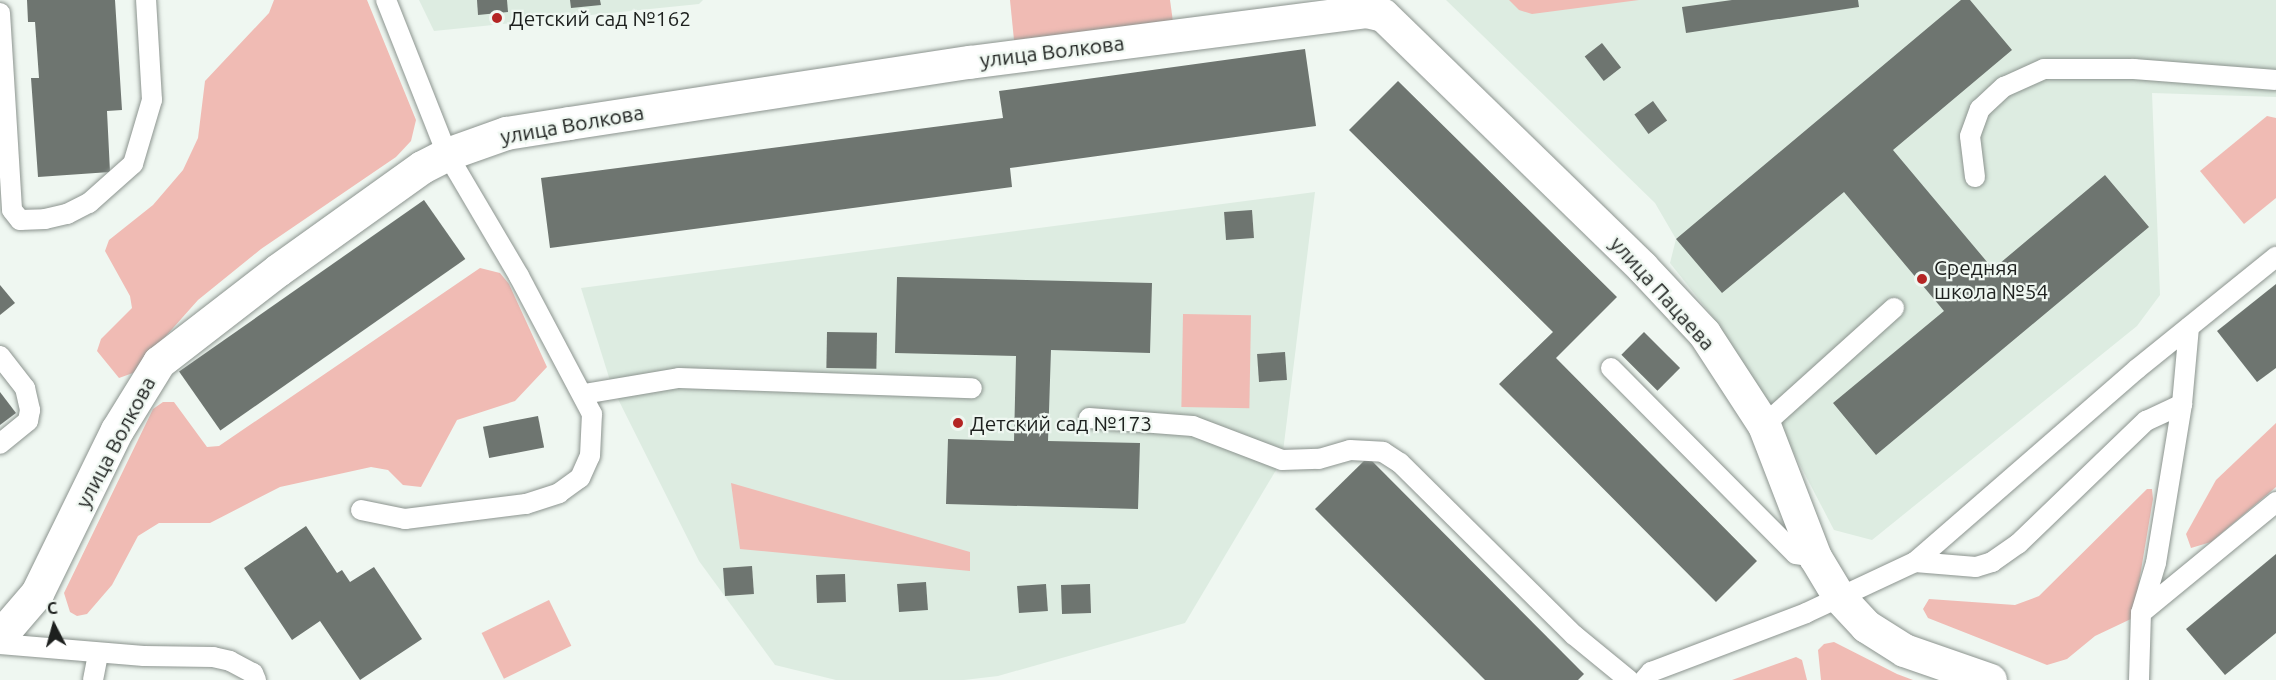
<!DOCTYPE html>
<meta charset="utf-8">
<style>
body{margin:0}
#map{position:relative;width:2276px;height:680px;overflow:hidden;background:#eff7f1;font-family:Ubuntu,sans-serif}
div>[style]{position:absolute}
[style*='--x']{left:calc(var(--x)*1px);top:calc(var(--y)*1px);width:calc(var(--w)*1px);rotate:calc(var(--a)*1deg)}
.built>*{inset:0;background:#ddece1}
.green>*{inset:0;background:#f0bbb4;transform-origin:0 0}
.building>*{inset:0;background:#6e7570;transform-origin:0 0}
.roads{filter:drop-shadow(0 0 2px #8c948f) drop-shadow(0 0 2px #8c948f)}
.service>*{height:20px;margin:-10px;padding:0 10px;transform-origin:10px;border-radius:10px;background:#fff}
.minor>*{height:33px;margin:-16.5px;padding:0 16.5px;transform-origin:16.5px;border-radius:16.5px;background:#fff}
.dots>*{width:16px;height:16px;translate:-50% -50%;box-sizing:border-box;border:3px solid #eff7f1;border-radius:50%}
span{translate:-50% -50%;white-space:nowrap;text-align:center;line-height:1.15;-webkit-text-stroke:4.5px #eff7f1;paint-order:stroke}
.poi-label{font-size:21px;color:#1d201e}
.left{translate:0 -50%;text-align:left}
.street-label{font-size:21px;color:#1d201e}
.north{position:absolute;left:24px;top:596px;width:60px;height:60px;-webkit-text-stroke:4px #eff7f1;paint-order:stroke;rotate:354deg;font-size:16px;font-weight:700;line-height:24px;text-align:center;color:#1d201e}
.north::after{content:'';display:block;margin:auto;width:21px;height:27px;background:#1d201e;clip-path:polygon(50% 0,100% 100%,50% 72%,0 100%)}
</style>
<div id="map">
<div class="built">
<div style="clip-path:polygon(419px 0,703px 0,699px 4px,434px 31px)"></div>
<div style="clip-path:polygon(1446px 0,2276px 0,2276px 97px,2152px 93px,2160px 295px,2137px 326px,1872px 540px,1834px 530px,1774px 415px,1717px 322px,1670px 263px,1676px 239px,1655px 203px)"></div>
<div style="clip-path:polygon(1315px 192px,1282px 460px,1185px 623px,998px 676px,964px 680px,836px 680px,775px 665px,699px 561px,612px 387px,581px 288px)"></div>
</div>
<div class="green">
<div style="clip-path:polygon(274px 0,367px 0,416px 120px,411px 141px,396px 157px,261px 249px,198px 300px,133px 373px,119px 378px,97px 351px,101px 339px,132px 308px,130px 296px,105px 251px,109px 240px,153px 205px,183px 170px,198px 138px,205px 81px,269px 13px)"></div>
<div style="clip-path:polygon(1010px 0,1170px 0,1173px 22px,1014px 40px)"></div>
<div style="clip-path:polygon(1509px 0,1639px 0,1532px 14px,1519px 10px)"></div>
<div style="clip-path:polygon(2267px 116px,2276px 118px,2276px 198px,2244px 224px,2200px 171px)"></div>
<div style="clip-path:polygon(480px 268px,500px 273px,509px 284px,547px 367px,515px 401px,457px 420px,421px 487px,403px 485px,388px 470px,371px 467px,280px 487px,210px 523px,159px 523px,138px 536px,112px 585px,87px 614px,77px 616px,70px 612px,64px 593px,153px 409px,163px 402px,174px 402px,207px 447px,219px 446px)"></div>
<div style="left:1183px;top:314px;width:68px;height:93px;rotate:1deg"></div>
<div style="clip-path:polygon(2276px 423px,2276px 487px,2211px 542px,2191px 548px,2186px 534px,2216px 480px)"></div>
<div style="clip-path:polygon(731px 483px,970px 552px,970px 571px,740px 549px)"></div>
<div style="clip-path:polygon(2147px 489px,2152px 489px,2153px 499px,2133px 618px,2095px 636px,2067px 659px,2047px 665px,1928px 618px,1923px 609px,1929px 599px,2015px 605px,2039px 596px)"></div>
<div style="left:549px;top:600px;width:51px;height:75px;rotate:64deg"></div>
<div style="clip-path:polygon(1834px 642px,1897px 674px,1913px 680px,1821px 680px,1818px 650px,1824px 644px)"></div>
<div style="clip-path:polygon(1796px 657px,1802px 660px,1807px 680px,1732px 680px)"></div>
</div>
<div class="building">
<div style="clip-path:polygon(27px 0,115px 0,122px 110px,107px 111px,110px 172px,38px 177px,31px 78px,39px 78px,35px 22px,28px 22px)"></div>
<div style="clip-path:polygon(477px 0,507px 0,508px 12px,478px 15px)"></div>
<div style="clip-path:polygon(570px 0,600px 0,601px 5px,571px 8px)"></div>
<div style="clip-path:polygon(1732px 0,1858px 0,1859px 7px,1686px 33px,1682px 7px)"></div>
<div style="clip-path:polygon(1961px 0,1970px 0,2012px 50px,1893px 150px,1993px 269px,2105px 175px,2149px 227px,1876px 455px,1833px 403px,1944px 311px,1844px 192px,1722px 293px,1676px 239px)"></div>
<div style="left:1602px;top:43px;width:31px;height:22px;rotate:52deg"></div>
<div style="clip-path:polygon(1305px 49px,1316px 126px,1010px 168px,1012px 187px,550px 248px,541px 178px,1003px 118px,999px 91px)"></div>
<div style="clip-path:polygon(1398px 81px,1617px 297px,1556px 358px,1757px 561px,1716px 602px,1499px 384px,1553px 332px,1349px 130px)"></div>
<div style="left:1653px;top:101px;width:24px;height:23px;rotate:54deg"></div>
<div style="left:424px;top:200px;width:72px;height:299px;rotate:55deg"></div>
<div style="left:1252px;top:210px;width:28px;height:28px;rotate:86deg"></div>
<div style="clip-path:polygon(897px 277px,1152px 283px,1150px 353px,1051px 350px,1048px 441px,1140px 443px,1138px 509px,946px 504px,948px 439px,1014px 441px,1016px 356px,895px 353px)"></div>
<div style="clip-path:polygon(2276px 284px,2276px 368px,2257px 382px,2217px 331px)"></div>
<div style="clip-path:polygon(0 285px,15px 303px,0 315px)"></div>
<div style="left:827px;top:332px;width:50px;height:36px;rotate:1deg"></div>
<div style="left:1644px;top:332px;width:51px;height:32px;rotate:45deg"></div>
<div style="left:1285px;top:352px;width:28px;height:28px;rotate:86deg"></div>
<div style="clip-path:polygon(0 392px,16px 413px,0 425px)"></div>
<div style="left:538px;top:416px;width:32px;height:56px;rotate:79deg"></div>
<div style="clip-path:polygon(1368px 457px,1584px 674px,1578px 680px,1485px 680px,1315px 509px)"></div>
<div style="clip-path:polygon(306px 526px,337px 573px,342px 570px,350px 582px,374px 567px,422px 639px,360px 680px,320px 621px,292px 640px,244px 568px)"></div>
<div style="clip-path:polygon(2276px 554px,2276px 633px,2225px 675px,2186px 629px)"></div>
<div style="left:752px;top:566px;width:28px;height:29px;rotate:86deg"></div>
<div style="left:845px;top:574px;width:28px;height:29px;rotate:88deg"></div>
<div style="left:926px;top:582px;width:28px;height:29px;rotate:86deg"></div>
<div style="left:1046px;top:584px;width:27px;height:29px;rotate:86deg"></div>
<div style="left:1090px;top:584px;width:29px;height:29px;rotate:88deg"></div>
</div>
<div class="roads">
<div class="service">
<div style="--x:0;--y:13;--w:197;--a:86.5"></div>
<div style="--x:12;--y:210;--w:13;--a:51"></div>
<div style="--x:20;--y:220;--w:25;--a:-2"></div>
<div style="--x:45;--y:219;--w:23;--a:-13"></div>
<div style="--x:67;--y:214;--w:25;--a:-27"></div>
<div style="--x:89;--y:203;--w:59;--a:-41.6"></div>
<div style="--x:133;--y:164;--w:67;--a:-73.5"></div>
<div style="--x:152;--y:100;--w:100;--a:-93.4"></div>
<div style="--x:1975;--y:177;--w:41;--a:-97"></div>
<div style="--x:1970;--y:136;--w:29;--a:-70"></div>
<div style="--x:1980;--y:109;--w:33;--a:-43"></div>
<div style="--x:2004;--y:87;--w:44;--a:-24.2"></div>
<div style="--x:2044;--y:69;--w:90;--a:0"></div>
<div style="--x:2134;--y:69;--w:142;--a:4.4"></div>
<div style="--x:0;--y:356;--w:41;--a:52"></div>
<div style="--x:25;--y:388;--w:23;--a:77"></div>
<div style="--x:30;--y:410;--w:11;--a:100"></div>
<div style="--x:28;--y:421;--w:36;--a:141"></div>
<div style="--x:1611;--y:368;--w:262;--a:45.2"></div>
<div style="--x:1796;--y:554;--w:19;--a:9"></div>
<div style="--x:584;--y:394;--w:96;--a:-9.6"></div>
<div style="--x:679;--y:378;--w:293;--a:2"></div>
<div style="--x:1089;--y:418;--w:104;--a:4.4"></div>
<div style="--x:1193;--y:426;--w:95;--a:20.9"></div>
<div style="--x:1282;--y:460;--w:37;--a:-2"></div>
<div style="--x:1319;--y:459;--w:32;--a:-16"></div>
<div style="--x:1350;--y:450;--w:33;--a:3"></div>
<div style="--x:1383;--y:452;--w:20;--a:33"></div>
<div style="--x:1400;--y:463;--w:245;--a:44.7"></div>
<div style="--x:1574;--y:635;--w:71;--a:39.3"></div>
<div style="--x:1764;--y:425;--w:175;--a:-42"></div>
<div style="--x:361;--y:510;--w:45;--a:11.6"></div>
<div style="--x:405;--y:519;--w:122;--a:-7.1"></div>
<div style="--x:526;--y:504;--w:35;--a:-18"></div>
<div style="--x:559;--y:493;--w:26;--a:-36"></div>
<div style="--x:580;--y:478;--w:24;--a:-66"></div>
<div style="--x:590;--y:456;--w:42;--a:-87.3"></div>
<div style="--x:592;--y:414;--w:156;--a:-117.9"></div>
<div style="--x:519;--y:276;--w:142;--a:-120.5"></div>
<div style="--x:447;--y:154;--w:166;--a:-111.6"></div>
<div style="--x:1915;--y:562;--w:61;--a:4.7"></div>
<div style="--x:1976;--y:567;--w:17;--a:-17"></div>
<div style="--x:1992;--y:562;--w:32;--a:-35"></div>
<div style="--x:2018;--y:544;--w:178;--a:-43.9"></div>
<div style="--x:2146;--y:421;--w:40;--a:-25"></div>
<div style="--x:2141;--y:613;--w:175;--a:-39.4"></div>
<div style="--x:0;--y:644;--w:144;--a:4.8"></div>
<div style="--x:144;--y:656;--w:69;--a:0.8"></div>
<div style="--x:213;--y:657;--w:17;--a:13"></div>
<div style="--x:230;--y:661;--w:26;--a:28"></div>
<div style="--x:253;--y:673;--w:8;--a:67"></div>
<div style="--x:93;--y:680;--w:26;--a:-79"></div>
<div style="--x:1644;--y:680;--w:11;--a:-49"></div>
<div style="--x:1651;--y:672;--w:166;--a:-20.8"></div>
<div style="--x:1806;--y:613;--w:120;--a:-25.1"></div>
<div style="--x:1915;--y:562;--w:294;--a:-41"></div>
<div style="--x:2137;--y:369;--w:179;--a:-38.9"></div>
<div style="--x:2139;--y:680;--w:67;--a:-88.3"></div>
<div style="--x:2141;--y:613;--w:52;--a:-73.3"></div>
<div style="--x:2156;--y:563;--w:161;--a:-80.7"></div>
<div style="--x:2182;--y:404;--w:77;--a:-84.8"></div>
</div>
<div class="minor">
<div style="--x:0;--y:636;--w:57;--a:-49.3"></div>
<div style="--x:37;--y:593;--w:182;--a:-63.9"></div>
<div style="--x:117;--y:430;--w:80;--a:-58.3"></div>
<div style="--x:159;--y:362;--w:150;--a:-37.7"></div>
<div style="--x:278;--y:270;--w:177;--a:-35.6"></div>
<div style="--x:422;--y:167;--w:28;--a:-27"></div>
<div style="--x:447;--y:154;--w:63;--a:-19.6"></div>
<div style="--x:506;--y:133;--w:64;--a:-9"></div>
<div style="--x:569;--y:123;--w:405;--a:-8.7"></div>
<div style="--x:969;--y:62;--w:400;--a:-7.3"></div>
<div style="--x:1366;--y:11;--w:17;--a:13"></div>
<div style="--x:1383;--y:15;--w:361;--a:44.2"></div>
<div style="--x:1642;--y:267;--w:91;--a:46.8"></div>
<div style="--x:1704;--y:333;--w:110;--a:56.9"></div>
<div style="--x:1764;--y:425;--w:142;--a:68.9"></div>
<div style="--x:1815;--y:557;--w:47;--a:59"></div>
<div style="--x:1839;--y:597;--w:40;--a:47"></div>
<div style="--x:1866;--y:626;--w:45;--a:32.3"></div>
<div style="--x:1904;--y:650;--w:91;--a:19.2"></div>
</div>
</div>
<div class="dots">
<div style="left:497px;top:18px;background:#b42524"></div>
<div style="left:1922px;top:279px;background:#b42524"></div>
<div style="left:958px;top:423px;background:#b42524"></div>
</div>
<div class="poi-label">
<span class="left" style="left:509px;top:18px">Детский сад №162</span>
<span class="left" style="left:1934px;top:279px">Средняя<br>школа №54</span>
<span class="left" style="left:970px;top:423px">Детский сад №173</span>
</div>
<div class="street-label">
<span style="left:1052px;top:51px;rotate:-7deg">улица Волкова</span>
<span style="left:572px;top:124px;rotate:-10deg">улица Волкова</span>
<span style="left:1663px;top:293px;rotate:48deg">улица Пацаева</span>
<span style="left:115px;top:442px;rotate:-62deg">улица Волкова</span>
</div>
<div class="north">С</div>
</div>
